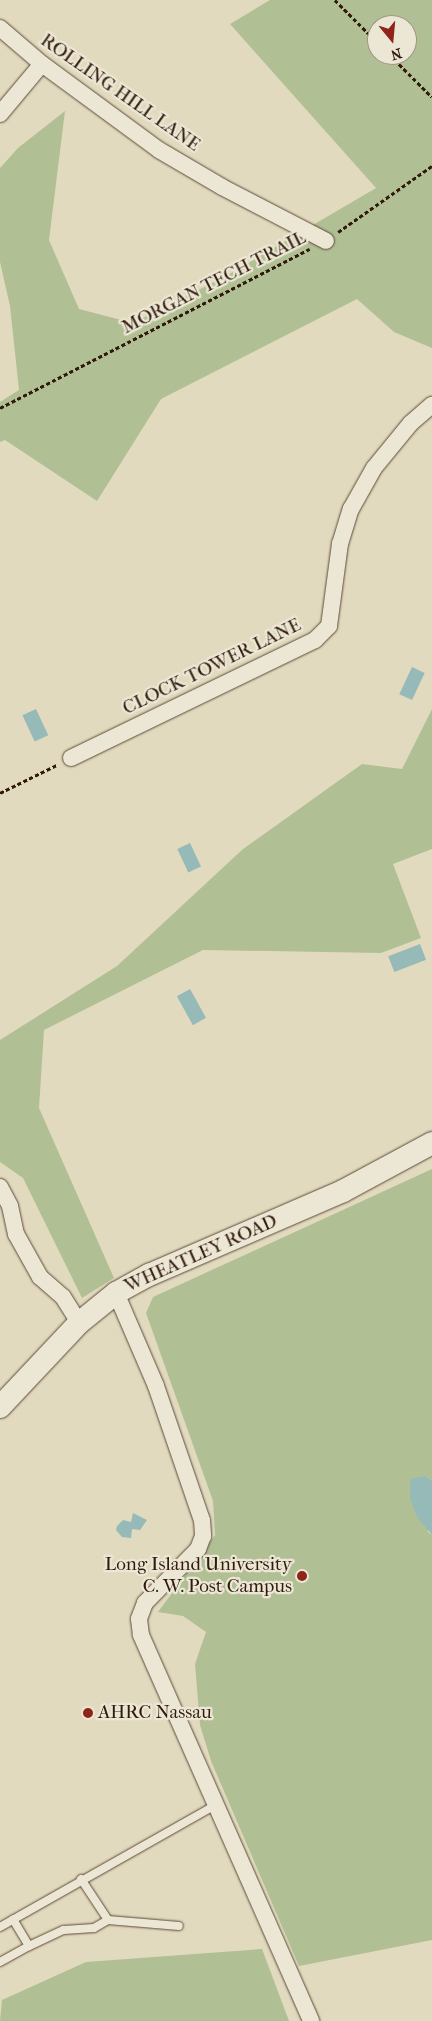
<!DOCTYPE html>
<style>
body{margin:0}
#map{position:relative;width:432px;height:2021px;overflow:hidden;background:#e2dabe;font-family:"IM FELL French Canon",serif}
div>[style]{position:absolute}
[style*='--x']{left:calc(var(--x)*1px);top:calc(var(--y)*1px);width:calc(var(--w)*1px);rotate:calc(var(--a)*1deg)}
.green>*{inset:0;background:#b0c094}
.water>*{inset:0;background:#95bab7;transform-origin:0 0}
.path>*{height:2.5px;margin-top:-1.25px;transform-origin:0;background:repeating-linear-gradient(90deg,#31190c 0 4px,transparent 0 6.5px)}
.roads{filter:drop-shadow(0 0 1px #5d4938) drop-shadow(0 0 1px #5d4938)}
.service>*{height:8px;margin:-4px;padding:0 4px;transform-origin:4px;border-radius:4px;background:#ece7d5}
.minor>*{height:16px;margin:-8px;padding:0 8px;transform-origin:8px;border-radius:8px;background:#ece7d5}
.secondary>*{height:22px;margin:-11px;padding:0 11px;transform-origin:11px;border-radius:11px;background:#ece7d5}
.dots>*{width:14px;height:14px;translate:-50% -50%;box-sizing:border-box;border:2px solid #ece7d5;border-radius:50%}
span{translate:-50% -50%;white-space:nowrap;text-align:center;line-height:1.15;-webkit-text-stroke:4.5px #ece7d5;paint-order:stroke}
.street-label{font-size:19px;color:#31190c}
.poi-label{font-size:19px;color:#31190c}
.right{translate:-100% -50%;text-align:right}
.left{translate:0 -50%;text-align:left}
.north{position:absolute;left:367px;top:15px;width:50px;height:50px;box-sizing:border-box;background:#ece7d5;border:1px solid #a19585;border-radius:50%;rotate:163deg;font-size:14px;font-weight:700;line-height:20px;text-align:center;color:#31190c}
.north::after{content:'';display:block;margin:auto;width:18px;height:22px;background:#8f2418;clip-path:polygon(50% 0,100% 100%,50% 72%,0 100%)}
</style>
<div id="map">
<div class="green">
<div style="clip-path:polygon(evenodd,270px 0,432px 0,432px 348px,394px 332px,357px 299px,161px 399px,97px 501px,5px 440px,0 442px,0 402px,19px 390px,10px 306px,0 262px,0 168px,18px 148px,65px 111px,49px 240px,79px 309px,133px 323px,226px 276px,376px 188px,230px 24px,270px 0,377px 25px,407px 25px,407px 55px,377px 55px,377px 25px)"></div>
<div style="clip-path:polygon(432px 709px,432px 849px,393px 864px,421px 938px,381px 953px,203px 950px,44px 1030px,39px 1108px,114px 1278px,82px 1298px,23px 1178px,0 1162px,0 1040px,117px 966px,243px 849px,362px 764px,402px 769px)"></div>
<div style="clip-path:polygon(432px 1169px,432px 1481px,426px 1476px,428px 1532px,432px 1535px,432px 1940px,299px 1966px,211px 1761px,200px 1725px,195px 1664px,206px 1632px,183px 1616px,158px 1612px,215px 1535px,213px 1501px,146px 1313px,153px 1297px)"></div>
<div style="clip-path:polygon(262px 1949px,289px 2021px,0 2021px,2px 2000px,86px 1962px)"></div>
</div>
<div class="water">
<div style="left:412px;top:667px;width:14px;height:30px;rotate:25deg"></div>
<div style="left:36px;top:709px;width:29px;height:15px;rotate:65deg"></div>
<div style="left:190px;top:843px;width:26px;height:14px;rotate:65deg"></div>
<div style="left:420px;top:944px;width:17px;height:34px;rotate:69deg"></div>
<div style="left:190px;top:989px;width:33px;height:15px;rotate:61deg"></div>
<div style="clip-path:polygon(426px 1476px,432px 1481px,432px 1535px,417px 1517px,410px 1498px,410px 1479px)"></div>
<div style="clip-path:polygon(133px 1513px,147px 1520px,140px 1530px,132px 1529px,131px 1538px,122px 1537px,116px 1530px,117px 1526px,123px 1520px,131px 1522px)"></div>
</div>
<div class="path">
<div style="--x:335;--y:0;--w:59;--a:45"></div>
<div style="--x:390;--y:55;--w:59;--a:45"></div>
<div style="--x:338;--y:232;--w:115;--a:-35.1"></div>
<div style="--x:0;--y:408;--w:348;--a:-27.2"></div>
<div style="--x:0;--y:793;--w:64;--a:-26.2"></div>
</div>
<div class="roads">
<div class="service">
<div style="--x:81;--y:1879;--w:49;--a:56.6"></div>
<div style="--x:108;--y:1920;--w:71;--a:4.8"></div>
<div style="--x:0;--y:1927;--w:249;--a:-29.5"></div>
<div style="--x:29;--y:1946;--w:38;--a:-25"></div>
<div style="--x:64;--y:1930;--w:30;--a:-4"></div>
<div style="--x:94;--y:1928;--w:16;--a:-30"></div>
<div style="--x:0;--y:1962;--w:33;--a:-29"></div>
<div style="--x:29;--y:1946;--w:31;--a:-121"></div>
</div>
<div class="minor">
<div style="--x:0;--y:28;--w:55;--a:40.6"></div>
<div style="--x:42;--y:64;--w:145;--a:36.3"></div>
<div style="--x:159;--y:150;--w:73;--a:30.4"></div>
<div style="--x:222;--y:187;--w:117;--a:27.4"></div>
<div style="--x:0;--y:114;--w:65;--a:-50"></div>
<div style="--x:71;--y:758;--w:271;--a:-25.8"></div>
<div style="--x:315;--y:640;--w:20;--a:-45"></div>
<div style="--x:329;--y:626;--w:83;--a:-82.4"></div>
<div style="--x:340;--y:544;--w:37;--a:-73"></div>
<div style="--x:351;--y:509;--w:47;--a:-60.7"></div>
<div style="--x:374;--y:468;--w:58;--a:-50.6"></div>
<div style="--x:411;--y:423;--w:28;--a:-41"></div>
<div style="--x:0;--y:1187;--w:21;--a:62"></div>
<div style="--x:10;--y:1206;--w:29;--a:78"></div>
<div style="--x:16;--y:1234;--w:49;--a:60.8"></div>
<div style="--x:40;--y:1277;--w:30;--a:41"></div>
<div style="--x:63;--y:1297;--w:31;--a:58"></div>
<div style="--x:116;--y:1293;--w:101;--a:66.7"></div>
<div style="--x:156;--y:1386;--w:142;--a:71.1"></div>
<div style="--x:202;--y:1520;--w:16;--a:86"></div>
<div style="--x:203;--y:1536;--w:14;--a:111"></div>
<div style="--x:198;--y:1549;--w:76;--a:134.5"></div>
<div style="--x:145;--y:1603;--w:17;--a:111"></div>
<div style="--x:139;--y:1619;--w:16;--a:83"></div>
<div style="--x:141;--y:1635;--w:422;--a:66.2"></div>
</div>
<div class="secondary">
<div style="--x:0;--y:1407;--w:115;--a:-46.8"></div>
<div style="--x:79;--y:1323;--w:48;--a:-39"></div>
<div style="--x:116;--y:1293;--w:38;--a:-29"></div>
<div style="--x:149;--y:1275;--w:211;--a:-23.4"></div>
<div style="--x:343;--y:1191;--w:101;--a:-28.3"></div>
</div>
</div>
<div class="dots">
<div style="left:302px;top:1576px;background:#8f2418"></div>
<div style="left:88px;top:1713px;background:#8f2418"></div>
</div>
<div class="street-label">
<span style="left:120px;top:93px;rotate:35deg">ROLLING HILL LANE</span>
<span style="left:214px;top:283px;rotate:-27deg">MORGAN TECH TRAIL</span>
<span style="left:212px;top:667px;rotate:-26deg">CLOCK TOWER LANE</span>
<span style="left:201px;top:1254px;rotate:-24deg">WHEATLEY ROAD</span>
</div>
<div class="poi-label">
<span class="right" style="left:292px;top:1576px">Long Island University<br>C. W. Post Campus</span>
<span class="left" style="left:98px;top:1713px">AHRC Nassau</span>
</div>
<div class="north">N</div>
</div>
